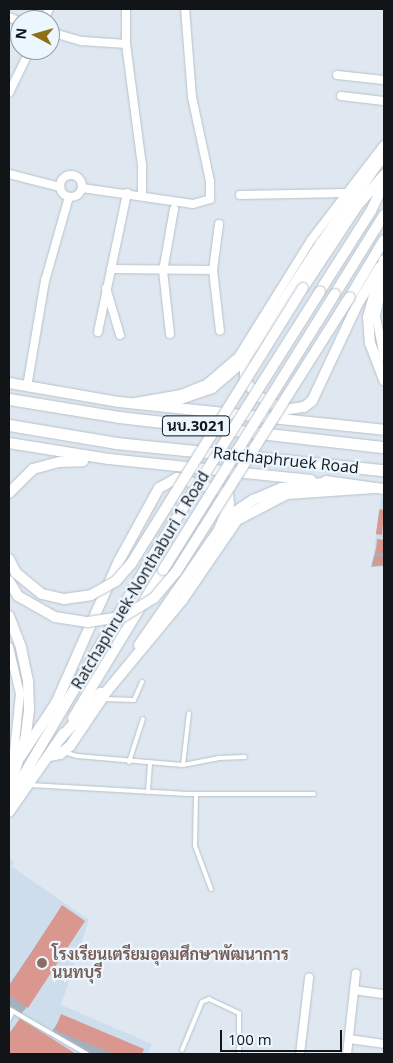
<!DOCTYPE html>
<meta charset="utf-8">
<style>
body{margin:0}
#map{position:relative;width:393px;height:1063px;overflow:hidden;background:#dfe8f1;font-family:"Open Sans",Sarabun,sans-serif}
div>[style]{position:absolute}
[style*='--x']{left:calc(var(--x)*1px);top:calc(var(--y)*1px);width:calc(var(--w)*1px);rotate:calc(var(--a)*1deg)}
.built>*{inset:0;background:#ceddec}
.shadow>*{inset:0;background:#0003;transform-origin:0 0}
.building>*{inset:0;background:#d9978f}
.roads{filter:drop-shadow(0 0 1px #b8c1c9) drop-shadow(0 0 1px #b8c1c9)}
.service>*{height:4px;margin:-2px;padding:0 2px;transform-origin:2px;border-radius:2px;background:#fff}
.minor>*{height:8px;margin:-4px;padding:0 4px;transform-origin:4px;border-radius:4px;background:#fff}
.minor>.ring{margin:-4px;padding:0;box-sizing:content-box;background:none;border:8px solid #fff;border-radius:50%}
.secondary>*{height:10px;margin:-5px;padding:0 5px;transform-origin:5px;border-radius:5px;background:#fff}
.primary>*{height:11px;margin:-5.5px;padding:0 5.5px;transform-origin:5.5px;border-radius:5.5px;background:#fff}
.bridges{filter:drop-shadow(0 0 1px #b8c1c9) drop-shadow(0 0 1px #b8c1c9)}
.secondary-bridge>*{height:10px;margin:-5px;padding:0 5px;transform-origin:5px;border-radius:5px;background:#fff}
.dots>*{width:14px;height:14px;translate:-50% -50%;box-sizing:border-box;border:2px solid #ecf6ff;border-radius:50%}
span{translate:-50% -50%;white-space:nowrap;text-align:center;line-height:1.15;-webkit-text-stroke:4.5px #ecf6ff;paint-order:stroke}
.shield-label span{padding:1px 4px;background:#ecf6ff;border:1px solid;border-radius:4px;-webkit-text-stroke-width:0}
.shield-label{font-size:15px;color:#111518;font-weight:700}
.street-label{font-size:16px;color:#111518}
.education-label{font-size:16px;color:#785e54;font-weight:700}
.left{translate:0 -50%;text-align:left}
.frame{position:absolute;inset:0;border:10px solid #111518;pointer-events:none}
.north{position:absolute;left:10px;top:10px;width:50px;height:50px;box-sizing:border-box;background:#ecf6ff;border:1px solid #949ca3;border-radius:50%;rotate:276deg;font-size:14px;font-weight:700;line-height:20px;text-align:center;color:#111518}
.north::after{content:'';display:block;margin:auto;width:18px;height:22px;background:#8f6f13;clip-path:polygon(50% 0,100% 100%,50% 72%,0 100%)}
.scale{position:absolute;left:220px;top:1030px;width:122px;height:22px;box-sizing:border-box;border:2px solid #111518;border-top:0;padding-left:6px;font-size:15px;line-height:18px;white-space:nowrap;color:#111518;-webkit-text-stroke:4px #ecf6ff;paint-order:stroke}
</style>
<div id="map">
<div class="built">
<div style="clip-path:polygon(381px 497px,384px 498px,384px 565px,372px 566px)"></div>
<div style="clip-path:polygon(9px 858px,14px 862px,11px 866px,89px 920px,61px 1005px,152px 1044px,148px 1052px,154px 1054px,9px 1054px)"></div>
</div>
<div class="shadow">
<div style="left:384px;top:511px;width:23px;height:5px;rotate:97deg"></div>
<div style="clip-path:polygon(378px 541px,384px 541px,384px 566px,371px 567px)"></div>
<div style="clip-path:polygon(62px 907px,27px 1007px,21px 1014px,9px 1006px,9px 985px)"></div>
<div style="clip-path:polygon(62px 1016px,142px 1050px,141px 1054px,92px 1054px,49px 1036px)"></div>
<div style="clip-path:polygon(20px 1020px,74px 1054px,9px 1054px,9px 1033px)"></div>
</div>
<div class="building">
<div style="clip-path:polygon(380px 509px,384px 510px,382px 535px,376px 534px)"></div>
<div style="clip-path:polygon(377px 539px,384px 540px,384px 554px,376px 553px)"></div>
<div style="clip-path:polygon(375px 556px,384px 557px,384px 564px,373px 565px)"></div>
<div style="clip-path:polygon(62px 905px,85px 921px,28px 1008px,9px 995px,9px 987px)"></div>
<div style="clip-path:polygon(61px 1014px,144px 1049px,142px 1054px,114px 1054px,55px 1030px)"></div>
<div style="clip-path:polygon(20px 1018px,76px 1054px,9px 1054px,9px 1035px)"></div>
</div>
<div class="roads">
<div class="service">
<div style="--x:104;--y:699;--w:30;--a:2"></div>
<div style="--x:134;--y:700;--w:20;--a:-66"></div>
<div style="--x:64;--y:752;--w:14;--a:17"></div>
<div style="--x:77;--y:756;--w:106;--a:4.9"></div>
<div style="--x:183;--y:765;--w:37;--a:-11"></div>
<div style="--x:219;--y:758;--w:26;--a:-2"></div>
<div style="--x:129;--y:762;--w:45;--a:-72"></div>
<div style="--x:183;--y:765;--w:52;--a:-83.4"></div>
<div style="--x:30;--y:785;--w:158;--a:3.3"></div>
<div style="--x:188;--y:794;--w:126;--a:0"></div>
<div style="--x:148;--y:792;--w:29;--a:-86"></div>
<div style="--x:196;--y:794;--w:52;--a:91.1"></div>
<div style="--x:195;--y:846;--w:46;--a:69.6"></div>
<div style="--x:9;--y:1009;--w:90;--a:30"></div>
<div style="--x:9;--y:1019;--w:9;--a:-63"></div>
<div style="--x:182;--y:1050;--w:52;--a:-67.4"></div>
<div style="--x:202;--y:1002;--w:8;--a:-23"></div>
<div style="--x:209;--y:999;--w:33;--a:25"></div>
<div style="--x:239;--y:1013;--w:41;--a:90"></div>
</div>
<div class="minor">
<div style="--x:126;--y:9;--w:35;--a:90"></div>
<div style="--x:126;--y:44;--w:122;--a:82.5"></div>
<div style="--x:142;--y:165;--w:30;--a:90"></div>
<div style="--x:9;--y:17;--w:12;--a:24"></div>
<div style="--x:44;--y:20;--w:12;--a:-66"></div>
<div style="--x:50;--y:32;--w:33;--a:16"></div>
<div style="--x:82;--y:41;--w:44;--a:3.9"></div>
<div style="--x:337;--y:75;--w:47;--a:6.1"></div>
<div style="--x:9;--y:93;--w:48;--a:-64"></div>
<div style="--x:341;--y:96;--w:43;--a:6.6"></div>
<div style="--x:9;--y:174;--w:53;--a:14.3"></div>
<div class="ring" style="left:60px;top:175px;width:14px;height:14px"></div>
<div style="--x:82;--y:188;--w:112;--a:8.2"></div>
<div style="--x:193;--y:204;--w:18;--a:-16"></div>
<div style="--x:210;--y:199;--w:18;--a:-90"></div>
<div style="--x:210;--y:181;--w:86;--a:-102.1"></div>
<div style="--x:192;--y:97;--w:88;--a:-94.5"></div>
<div style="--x:240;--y:195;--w:106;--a:-1.1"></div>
<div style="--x:219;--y:224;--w:46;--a:97.4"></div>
<div style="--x:213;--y:270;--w:61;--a:83.5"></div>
<div style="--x:111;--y:269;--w:102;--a:0.6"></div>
<div style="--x:384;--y:278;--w:40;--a:102"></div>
<div style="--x:376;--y:317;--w:41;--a:78.7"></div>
<div style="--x:106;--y:288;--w:49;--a:73.4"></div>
<div style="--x:98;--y:332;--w:142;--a:-78.2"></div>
<div style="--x:170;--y:334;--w:63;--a:-96.3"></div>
<div style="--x:163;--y:271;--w:63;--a:-79.9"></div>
<div style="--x:27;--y:387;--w:108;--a:-80.4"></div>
<div style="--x:45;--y:281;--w:87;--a:-74.1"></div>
<div style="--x:135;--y:402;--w:47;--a:-9.9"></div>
<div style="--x:181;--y:394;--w:27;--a:-22"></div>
<div style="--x:206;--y:384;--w:42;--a:-40.2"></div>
<div style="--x:238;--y:357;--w:138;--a:-58"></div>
<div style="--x:311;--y:240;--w:120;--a:-52.5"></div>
<div style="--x:9;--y:647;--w:48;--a:76.8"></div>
<div style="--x:20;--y:694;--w:58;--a:95.9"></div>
<div style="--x:14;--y:752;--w:22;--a:103"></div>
<div style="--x:354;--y:990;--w:30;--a:8"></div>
<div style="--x:349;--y:1039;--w:35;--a:8"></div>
<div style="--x:300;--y:1054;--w:77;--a:-83.2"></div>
<div style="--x:347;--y:1054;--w:81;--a:-83.7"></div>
</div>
<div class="secondary">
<div style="--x:384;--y:260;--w:59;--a:105.7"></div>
<div style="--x:368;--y:317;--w:26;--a:86"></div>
<div style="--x:370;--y:343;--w:40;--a:69"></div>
<div style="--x:303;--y:288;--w:98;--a:-56.6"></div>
<div style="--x:357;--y:206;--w:41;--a:-48.9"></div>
<div style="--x:320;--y:291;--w:95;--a:-57.5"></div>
<div style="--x:371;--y:211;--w:31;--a:-65"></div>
<div style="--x:335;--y:294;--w:93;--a:-58.2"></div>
<div style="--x:350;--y:297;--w:66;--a:-59.2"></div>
<div style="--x:245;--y:360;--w:21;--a:90"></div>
<div style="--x:245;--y:381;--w:20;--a:49"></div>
<div style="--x:258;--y:396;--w:30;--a:28"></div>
<div style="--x:284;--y:410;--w:20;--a:-9"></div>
<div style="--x:304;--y:407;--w:10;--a:-37"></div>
<div style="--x:312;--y:401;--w:106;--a:-64.9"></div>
<div style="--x:357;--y:305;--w:44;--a:-58.8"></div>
<div style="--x:9;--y:383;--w:112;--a:9.8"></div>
<div style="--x:119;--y:402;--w:266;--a:6"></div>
<div style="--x:163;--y:405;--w:52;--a:-19.1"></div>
<div style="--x:212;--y:388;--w:43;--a:-40.3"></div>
<div style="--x:245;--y:360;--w:140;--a:-57"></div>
<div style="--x:321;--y:243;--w:108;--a:-54.4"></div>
<div style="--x:9;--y:443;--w:101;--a:9.1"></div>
<div style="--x:109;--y:459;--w:203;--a:5.9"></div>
<div style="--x:326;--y:481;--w:59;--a:7.9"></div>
<div style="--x:9;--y:493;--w:34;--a:-45"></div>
<div style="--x:33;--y:469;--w:28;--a:-15"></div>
<div style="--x:60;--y:462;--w:23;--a:-2"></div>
<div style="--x:9;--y:616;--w:34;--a:69"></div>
<div style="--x:21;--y:648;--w:34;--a:78"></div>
<div style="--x:28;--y:681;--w:29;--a:88"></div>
<div style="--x:29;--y:710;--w:26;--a:97"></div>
<div style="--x:26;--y:736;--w:56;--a:107.8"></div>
<div style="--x:139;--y:645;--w:140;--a:-55.2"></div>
<div style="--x:219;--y:530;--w:24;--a:-48"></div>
<div style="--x:235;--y:512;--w:22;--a:-34"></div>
<div style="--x:253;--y:500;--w:30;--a:-23"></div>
<div style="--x:281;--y:488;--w:50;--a:-6.8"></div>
<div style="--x:73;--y:718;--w:173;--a:-58.7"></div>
<div style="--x:61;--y:738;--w:60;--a:-49.1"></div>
<div style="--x:21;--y:756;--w:64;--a:-56.6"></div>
<div style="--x:56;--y:703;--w:155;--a:-66.1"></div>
<div style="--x:119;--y:561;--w:83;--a:-61.3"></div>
<div style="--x:159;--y:488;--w:21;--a:-29"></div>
<div style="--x:177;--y:478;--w:53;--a:16.4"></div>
<div style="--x:228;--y:493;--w:11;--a:85"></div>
<div style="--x:229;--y:504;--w:28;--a:111"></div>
<div style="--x:49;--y:756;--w:11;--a:-10"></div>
<div style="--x:60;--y:754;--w:13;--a:-39"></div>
<div style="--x:70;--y:746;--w:66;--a:-56.1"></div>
<div style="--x:107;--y:691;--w:119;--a:-50.4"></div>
<div style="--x:183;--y:599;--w:96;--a:-55.6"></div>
<div style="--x:237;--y:520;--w:56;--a:-27.5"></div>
<div style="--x:287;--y:494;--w:88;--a:-3.9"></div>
<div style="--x:9;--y:800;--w:276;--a:-59.5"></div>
<div style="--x:9;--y:812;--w:96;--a:-55.2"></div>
</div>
<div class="primary">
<div style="--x:9;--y:399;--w:111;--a:9.3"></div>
<div style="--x:119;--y:417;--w:267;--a:6.5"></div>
<div style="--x:9;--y:425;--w:109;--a:9.5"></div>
<div style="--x:116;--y:443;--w:269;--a:5.8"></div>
</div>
</div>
<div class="bridges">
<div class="secondary-bridge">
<div style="--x:9;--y:559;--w:16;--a:63"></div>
<div style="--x:16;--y:573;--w:33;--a:39"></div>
<div style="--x:42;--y:594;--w:23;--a:13"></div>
<div style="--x:64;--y:599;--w:27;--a:-8"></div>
<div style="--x:91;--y:595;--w:29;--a:-29"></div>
<div style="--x:116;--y:581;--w:23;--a:-49"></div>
<div style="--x:131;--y:564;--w:325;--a:-58.1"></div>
<div style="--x:149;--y:562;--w:320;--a:-57.7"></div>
<div style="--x:163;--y:570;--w:325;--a:-58.1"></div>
<div style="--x:9;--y:581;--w:17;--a:59"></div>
<div style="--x:18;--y:596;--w:43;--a:29.6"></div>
<div style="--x:55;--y:617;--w:33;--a:9"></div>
<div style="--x:88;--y:622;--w:36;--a:-9"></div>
<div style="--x:124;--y:616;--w:35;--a:-31"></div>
<div style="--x:154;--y:598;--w:34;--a:-50"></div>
<div style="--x:176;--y:572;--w:325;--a:-57.7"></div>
</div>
</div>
<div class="dots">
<div style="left:42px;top:963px;background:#8d6e63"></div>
</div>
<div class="shield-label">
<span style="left:196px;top:426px">นบ.3021</span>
</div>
<div class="street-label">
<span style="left:286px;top:460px;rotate:6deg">Ratchaphruek Road</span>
<span style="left:140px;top:580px;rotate:-59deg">Ratchaphruek-Nonthaburi 1 Road</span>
</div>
<div class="education-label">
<span class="left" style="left:52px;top:963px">โรงเรียนเตรียมอุดมศึกษาพัฒนาการ<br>นนทบุรี</span>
</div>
<div class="frame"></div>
<div class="north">N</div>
<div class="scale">100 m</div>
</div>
